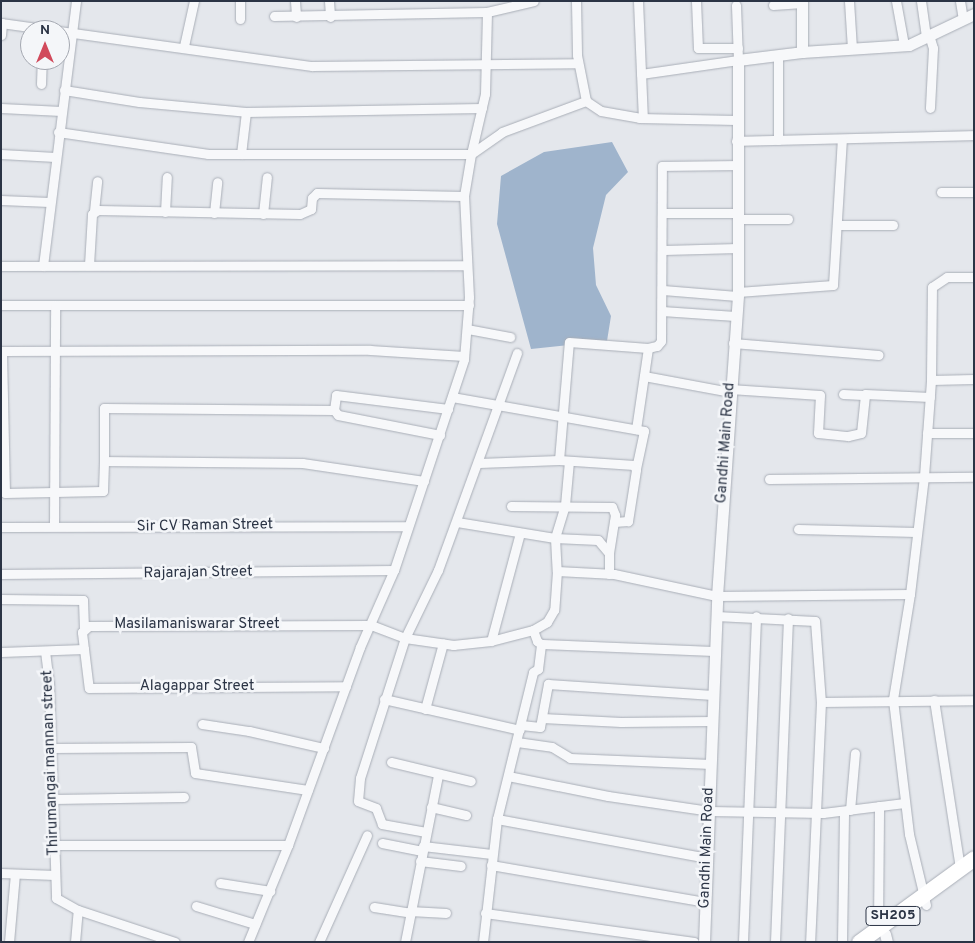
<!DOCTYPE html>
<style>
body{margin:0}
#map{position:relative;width:975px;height:943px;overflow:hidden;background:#e4e7ec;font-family:Overpass,sans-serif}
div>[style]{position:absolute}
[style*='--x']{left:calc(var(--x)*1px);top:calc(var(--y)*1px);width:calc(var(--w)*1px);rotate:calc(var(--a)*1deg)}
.water>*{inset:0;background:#9fb4cc}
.roads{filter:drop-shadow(0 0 1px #a9aeb7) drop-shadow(0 0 1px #a9aeb7)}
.minor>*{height:9px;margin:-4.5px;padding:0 4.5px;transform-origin:4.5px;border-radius:4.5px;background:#f7f8fa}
.tertiary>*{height:11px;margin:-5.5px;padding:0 5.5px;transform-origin:5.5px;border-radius:5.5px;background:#f7f8fa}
.primary>*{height:15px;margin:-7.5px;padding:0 7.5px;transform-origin:7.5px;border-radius:7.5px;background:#fff}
span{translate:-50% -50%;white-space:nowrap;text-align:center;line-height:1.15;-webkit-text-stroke:5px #f4f6f9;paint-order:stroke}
.shield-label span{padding:1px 4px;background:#f4f6f9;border:1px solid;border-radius:4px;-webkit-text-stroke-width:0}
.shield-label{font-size:14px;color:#2b3445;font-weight:700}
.street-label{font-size:15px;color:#2b3445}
.frame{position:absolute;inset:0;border:2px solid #2b3445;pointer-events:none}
.north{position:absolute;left:20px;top:20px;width:50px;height:50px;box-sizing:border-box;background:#f4f6f9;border:1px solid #a4a8b1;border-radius:50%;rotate:0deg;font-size:14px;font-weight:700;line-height:20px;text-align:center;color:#2b3445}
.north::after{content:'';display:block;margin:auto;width:18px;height:22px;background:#d1495b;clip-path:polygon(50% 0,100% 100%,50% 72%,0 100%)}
</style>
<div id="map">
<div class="water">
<div style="clip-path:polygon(612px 142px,628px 172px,606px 195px,593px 248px,596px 285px,611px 316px,607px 341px,531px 349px,497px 224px,501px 176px,544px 152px)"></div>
</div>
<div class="roads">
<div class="minor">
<div style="--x:295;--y:1;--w:16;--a:86"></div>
<div style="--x:329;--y:1;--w:16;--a:86"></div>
<div style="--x:576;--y:1;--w:54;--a:88.9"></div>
<div style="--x:577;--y:55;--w:47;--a:78.9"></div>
<div style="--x:638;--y:1;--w:117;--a:87.6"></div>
<div style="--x:696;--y:1;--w:47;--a:87.6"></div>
<div style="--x:698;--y:48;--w:40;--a:0"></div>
<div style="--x:849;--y:1;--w:48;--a:86.4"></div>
<div style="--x:896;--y:1;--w:45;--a:79.7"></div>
<div style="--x:921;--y:1;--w:35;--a:82"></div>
<div style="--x:960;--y:1;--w:18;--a:81"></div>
<div style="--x:773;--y:5;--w:29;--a:-4"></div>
<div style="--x:274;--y:16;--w:213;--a:-1.1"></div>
<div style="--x:487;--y:12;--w:48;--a:-13.2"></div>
<div style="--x:240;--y:19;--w:18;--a:-90"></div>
<div style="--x:1;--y:23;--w:314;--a:7.9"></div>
<div style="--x:312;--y:66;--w:266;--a:-0.6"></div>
<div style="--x:1;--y:35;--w:12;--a:-85"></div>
<div style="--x:929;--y:35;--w:14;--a:73"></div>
<div style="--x:933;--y:48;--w:60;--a:92.9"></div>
<div style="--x:184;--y:46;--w:46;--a:-77.5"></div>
<div style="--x:778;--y:55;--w:85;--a:90"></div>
<div style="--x:641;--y:74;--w:98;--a:-8.2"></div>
<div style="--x:738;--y:60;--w:55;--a:-92.1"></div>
<div style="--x:41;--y:84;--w:24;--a:-88"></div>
<div style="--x:64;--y:90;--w:76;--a:9.1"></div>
<div style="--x:139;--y:102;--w:107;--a:5.3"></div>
<div style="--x:246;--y:112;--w:236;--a:-1"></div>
<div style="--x:1;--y:108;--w:60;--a:2.9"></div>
<div style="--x:58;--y:132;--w:152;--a:8.3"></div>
<div style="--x:208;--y:154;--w:263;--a:0"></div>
<div style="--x:471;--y:154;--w:62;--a:-76.9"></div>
<div style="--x:485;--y:94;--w:82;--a:-88.6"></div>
<div style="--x:736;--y:141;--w:238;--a:-1.4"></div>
<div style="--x:1;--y:154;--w:54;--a:3.2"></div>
<div style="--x:241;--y:154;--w:42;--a:-83.2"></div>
<div style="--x:941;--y:192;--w:33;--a:0"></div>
<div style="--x:1;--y:200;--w:48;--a:2.4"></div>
<div style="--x:94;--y:211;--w:30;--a:-84"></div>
<div style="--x:165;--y:212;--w:35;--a:-87"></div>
<div style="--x:214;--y:213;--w:31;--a:-84"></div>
<div style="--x:663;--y:213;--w:76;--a:0"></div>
<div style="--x:263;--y:214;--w:37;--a:-84"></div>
<div style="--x:738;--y:219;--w:50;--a:0"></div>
<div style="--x:837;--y:225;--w:56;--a:0"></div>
<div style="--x:664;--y:250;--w:74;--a:-1.5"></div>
<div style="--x:89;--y:265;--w:51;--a:-86.6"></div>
<div style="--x:92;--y:214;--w:7;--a:-34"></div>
<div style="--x:98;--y:210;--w:202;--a:1.1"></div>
<div style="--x:300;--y:214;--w:12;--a:-24"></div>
<div style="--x:311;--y:209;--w:11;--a:-85"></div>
<div style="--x:312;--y:198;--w:7;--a:-45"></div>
<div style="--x:317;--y:193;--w:147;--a:1.2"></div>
<div style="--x:1;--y:266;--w:466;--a:-0.1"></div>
<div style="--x:43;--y:266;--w:267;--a:-82.9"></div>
<div style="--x:663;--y:290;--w:74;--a:4.6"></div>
<div style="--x:738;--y:292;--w:95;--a:-4.2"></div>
<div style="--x:833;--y:285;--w:146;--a:-86.5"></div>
<div style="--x:1;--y:305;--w:468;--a:0"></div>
<div style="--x:662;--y:311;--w:73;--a:3.9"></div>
<div style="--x:467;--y:329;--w:44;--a:10.5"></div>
<div style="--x:733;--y:343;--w:146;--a:4.7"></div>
<div style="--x:648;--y:348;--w:9;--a:-13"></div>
<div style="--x:657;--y:346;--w:6;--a:-51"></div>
<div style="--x:661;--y:341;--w:175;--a:-89.7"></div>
<div style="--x:662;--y:166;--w:75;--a:-0.8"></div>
<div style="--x:1;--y:351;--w:369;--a:-0.2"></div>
<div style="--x:370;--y:350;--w:94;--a:3.7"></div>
<div style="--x:2;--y:351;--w:142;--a:88.8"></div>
<div style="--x:5;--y:493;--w:98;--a:-1.2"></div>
<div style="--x:103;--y:491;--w:30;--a:-88"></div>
<div style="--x:644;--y:376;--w:87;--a:10.5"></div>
<div style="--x:931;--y:380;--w:43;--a:-1.3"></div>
<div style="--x:730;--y:389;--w:90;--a:3.8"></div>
<div style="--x:820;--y:395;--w:38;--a:93"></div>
<div style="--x:818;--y:433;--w:30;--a:6"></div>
<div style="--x:848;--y:436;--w:13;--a:-13"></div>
<div style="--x:861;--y:433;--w:39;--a:-84"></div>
<div style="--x:865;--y:394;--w:65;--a:2.6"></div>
<div style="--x:843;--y:394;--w:20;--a:3"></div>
<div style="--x:452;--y:397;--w:195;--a:10"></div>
<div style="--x:644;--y:431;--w:38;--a:102"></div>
<div style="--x:334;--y:410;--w:6;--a:51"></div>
<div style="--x:338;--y:415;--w:104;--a:11.1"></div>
<div style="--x:927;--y:433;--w:47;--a:0"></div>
<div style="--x:559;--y:460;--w:118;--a:-85.2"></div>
<div style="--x:569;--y:342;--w:79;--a:4.3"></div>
<div style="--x:648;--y:348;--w:82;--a:98.4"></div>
<div style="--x:569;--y:461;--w:44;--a:95.2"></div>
<div style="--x:565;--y:505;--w:34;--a:107"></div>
<div style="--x:555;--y:538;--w:33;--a:87"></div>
<div style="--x:557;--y:571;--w:39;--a:94"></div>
<div style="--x:554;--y:610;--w:14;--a:120"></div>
<div style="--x:547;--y:622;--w:16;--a:150"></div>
<div style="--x:533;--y:630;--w:12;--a:70"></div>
<div style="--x:537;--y:641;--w:5;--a:37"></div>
<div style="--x:541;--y:644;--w:174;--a:2.3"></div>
<div style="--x:479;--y:463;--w:80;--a:-2.1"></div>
<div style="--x:559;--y:460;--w:75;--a:3.8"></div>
<div style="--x:634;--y:465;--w:5;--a:68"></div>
<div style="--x:636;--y:470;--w:52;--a:98.9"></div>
<div style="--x:628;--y:521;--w:14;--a:176"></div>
<div style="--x:769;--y:479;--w:205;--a:-0.6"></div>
<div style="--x:424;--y:481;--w:123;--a:-171.6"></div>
<div style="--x:302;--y:463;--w:198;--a:-179.4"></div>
<div style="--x:104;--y:461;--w:53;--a:-90"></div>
<div style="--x:104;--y:408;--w:230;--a:0.5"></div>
<div style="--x:334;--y:410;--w:15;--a:-82"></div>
<div style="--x:336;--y:395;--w:113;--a:7.1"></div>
<div style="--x:511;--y:506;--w:101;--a:0.6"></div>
<div style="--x:612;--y:507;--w:9;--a:69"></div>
<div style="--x:615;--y:515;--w:38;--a:99"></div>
<div style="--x:457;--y:522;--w:99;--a:9.3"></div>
<div style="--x:555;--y:538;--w:43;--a:2.7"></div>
<div style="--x:598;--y:540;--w:17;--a:50"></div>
<div style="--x:609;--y:553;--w:21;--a:90"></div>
<div style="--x:54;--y:525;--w:220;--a:-89.7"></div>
<div style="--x:1;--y:527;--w:407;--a:-0.1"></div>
<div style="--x:798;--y:529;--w:118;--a:1.5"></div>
<div style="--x:557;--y:571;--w:57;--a:3"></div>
<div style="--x:614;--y:574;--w:105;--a:12.1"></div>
<div style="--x:717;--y:596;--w:193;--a:-0.6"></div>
<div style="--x:1;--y:574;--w:393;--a:-0.6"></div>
<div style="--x:1;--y:599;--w:82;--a:0.7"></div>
<div style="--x:83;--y:600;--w:28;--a:88"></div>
<div style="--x:716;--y:616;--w:99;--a:2.9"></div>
<div style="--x:815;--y:621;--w:81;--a:85.8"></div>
<div style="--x:821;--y:702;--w:240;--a:92.6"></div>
<div style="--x:491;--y:641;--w:112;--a:-75"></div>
<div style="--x:84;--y:649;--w:39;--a:83"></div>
<div style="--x:89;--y:688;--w:257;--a:-0.4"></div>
<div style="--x:45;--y:651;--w:32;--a:83"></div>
<div style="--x:49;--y:683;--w:215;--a:88.1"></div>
<div style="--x:56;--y:898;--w:25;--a:29"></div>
<div style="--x:78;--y:910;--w:102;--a:18.3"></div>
<div style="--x:1;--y:652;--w:83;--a:-2.1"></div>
<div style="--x:84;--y:649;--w:17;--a:-97"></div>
<div style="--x:82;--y:632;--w:9;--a:-41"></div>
<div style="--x:89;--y:626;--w:282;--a:-0.2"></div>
<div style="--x:371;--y:625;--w:36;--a:21"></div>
<div style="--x:405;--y:638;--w:49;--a:8.3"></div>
<div style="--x:453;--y:645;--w:38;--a:-6"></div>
<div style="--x:491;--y:641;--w:43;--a:-14.7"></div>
<div style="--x:384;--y:699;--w:139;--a:12.8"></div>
<div style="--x:934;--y:700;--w:170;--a:81.2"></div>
<div style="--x:821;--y:702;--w:153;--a:-0.7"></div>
<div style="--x:425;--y:709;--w:68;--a:-74.7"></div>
<div style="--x:542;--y:718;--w:79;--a:2.9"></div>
<div style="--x:621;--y:722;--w:91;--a:-0.6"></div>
<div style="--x:202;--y:724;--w:48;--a:8.5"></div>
<div style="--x:249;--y:731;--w:77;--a:12.8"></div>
<div style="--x:521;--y:725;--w:19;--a:6"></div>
<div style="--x:540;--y:727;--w:44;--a:-79.5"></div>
<div style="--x:548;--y:684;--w:165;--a:3.8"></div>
<div style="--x:517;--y:742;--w:35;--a:8"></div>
<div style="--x:552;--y:747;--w:21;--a:31"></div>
<div style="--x:570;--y:758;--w:141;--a:2.4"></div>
<div style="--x:52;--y:748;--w:139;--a:-0.4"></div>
<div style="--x:191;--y:747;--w:26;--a:81"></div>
<div style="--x:195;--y:773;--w:114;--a:8.6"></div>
<div style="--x:391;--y:762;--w:82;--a:13.4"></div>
<div style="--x:508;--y:776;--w:102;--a:11.3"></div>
<div style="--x:608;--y:796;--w:102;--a:8.4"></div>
<div style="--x:709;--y:811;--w:114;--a:1"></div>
<div style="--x:823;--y:813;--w:82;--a:-7"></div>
<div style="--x:53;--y:799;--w:131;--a:-0.9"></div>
<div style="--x:431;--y:807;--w:36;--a:13"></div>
<div style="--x:850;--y:810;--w:57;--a:-85"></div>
<div style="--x:497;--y:819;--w:214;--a:10.5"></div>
<div style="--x:426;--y:832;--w:45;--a:-169.7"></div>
<div style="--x:382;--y:824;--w:17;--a:-111"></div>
<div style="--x:376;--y:808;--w:19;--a:-159"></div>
<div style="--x:358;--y:801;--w:23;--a:-85"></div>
<div style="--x:360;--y:778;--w:147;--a:-72.2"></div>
<div style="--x:405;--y:638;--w:76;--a:-64.1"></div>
<div style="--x:438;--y:570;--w:231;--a:-70"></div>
<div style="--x:382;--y:843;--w:41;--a:11.3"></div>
<div style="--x:54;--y:845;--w:234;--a:0"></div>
<div style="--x:423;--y:846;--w:69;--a:6.6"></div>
<div style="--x:420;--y:861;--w:41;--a:7"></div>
<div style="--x:491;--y:865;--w:217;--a:9.8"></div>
<div style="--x:1;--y:873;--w:54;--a:2.1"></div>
<div style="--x:220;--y:883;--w:51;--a:9.1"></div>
<div style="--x:926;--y:905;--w:73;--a:-103.5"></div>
<div style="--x:909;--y:834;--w:136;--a:-96.8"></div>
<div style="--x:893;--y:699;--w:106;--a:-80.8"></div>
<div style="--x:910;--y:594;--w:119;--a:-83.2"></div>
<div style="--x:924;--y:476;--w:96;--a:-85.8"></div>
<div style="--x:931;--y:380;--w:93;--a:-89.4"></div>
<div style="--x:932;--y:287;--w:18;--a:-34"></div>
<div style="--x:947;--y:277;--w:27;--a:0"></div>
<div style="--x:196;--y:906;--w:62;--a:17"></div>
<div style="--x:374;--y:907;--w:36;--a:9"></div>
<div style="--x:410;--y:911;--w:36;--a:3"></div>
<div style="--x:485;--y:913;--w:211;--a:7.9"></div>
<div style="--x:878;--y:927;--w:121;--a:-89.5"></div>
<div style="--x:9;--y:942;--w:68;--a:-85"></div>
<div style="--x:75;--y:942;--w:32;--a:-85"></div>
<div style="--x:248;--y:942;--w:105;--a:-67.6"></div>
<div style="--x:288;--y:845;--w:211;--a:-70"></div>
<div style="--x:360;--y:647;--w:84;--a:-66.2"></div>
<div style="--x:394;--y:570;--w:222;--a:-71.6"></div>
<div style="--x:464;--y:359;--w:62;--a:-85.4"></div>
<div style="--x:469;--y:297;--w:101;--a:-92.8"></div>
<div style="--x:464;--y:196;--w:43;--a:-80.5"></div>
<div style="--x:471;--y:154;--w:38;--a:-35"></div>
<div style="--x:502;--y:132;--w:90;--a:-20.3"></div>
<div style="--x:586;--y:101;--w:18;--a:34"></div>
<div style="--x:601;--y:111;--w:39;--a:10"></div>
<div style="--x:639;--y:118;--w:97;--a:1.2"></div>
<div style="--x:319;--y:942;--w:117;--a:-65.8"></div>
<div style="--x:405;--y:942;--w:170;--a:-78.8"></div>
<div style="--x:483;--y:942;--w:124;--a:-83.5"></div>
<div style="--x:497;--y:819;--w:151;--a:-76.2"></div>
<div style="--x:533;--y:672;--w:6;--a:-31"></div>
<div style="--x:538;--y:669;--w:25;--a:-83"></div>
<div style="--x:743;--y:942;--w:326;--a:-87.7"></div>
<div style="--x:775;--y:942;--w:324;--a:-87.7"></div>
<div style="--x:842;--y:942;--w:131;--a:-89.1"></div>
</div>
<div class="tertiary">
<div style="--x:802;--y:52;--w:107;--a:-3.7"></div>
<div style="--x:909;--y:45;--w:72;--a:-25.5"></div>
<div style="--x:885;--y:934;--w:8;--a:76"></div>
<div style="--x:704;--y:942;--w:346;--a:-87.8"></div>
<div style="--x:717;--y:596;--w:305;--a:-86"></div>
<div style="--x:738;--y:292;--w:232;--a:-90"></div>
<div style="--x:738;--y:60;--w:64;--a:-7.1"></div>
<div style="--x:802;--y:52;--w:51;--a:-90"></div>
</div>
<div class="primary">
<div style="--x:859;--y:942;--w:142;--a:-36.1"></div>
</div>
</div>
<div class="shield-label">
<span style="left:893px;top:916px">SH205</span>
</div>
<div class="street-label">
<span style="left:726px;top:443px;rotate:-86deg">Gandhi Main Road</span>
<span style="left:205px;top:526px;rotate:-1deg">Sir CV Raman Street</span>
<span style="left:198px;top:573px;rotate:-1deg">Rajarajan Street</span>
<span style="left:197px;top:625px">Masilamaniswarar Street</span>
<span style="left:197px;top:687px">Alagappar Street</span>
<span style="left:51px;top:763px;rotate:-92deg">Thirumangai mannan street</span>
<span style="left:707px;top:848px;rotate:-88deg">Gandhi Main Road</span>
</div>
<div class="frame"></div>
<div class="north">N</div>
</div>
